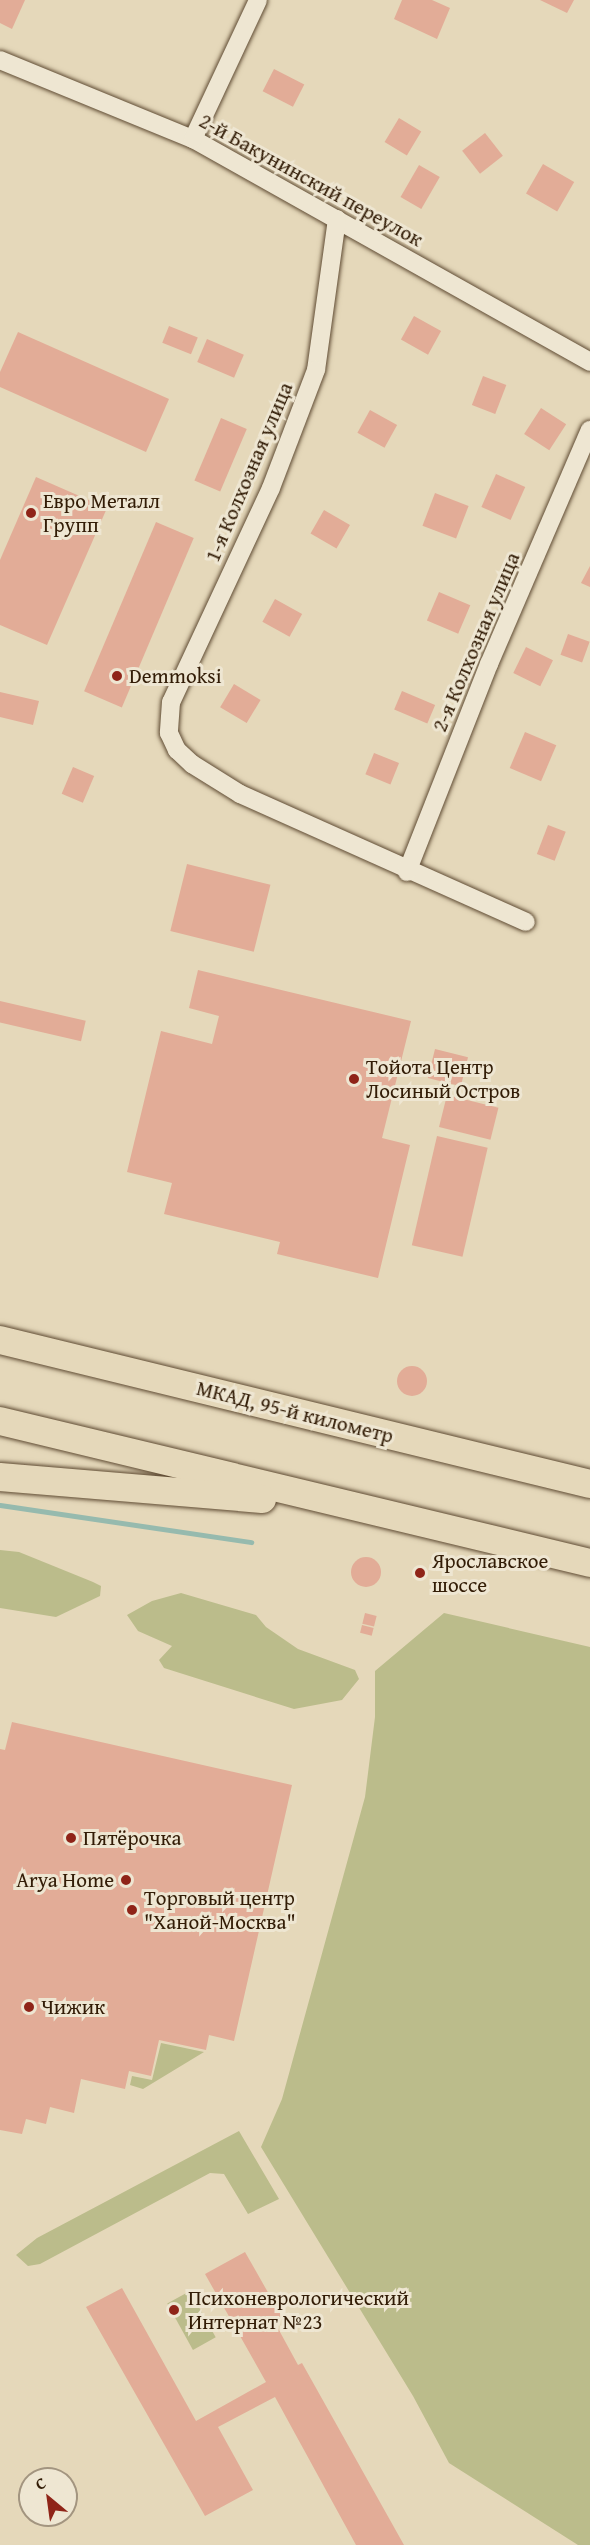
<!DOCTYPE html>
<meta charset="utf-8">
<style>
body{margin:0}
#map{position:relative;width:590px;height:2545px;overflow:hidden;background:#e5d8ba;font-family:"Gentium Book Plus",serif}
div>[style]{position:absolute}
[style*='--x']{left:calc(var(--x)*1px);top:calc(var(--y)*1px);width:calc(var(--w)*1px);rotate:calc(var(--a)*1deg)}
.green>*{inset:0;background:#bbbc8b;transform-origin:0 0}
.stream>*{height:5px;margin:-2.5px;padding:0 2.5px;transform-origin:2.5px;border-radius:2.5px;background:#96baae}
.building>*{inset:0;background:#e2ac97;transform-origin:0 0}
.round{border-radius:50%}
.roads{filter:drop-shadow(0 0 2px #5f4b33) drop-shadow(0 0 2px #5f4b33)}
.minor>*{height:18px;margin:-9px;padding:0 9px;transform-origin:9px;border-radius:9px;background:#eee6d2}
.trunk>*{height:28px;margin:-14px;padding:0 14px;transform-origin:14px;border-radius:14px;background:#e5d8ba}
.dots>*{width:16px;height:16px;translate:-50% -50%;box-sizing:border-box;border:3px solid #eee6d2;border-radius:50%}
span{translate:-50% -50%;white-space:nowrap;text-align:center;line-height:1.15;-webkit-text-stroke:6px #eee6d2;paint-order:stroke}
.street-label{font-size:21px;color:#321c06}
.poi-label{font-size:21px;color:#321c06}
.left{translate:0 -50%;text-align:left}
.right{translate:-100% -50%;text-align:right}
.north{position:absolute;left:18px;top:2467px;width:60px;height:60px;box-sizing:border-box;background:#eee6d2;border:2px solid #a39580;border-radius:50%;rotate:331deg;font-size:16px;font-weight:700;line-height:24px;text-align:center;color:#321c06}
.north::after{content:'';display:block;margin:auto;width:21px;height:27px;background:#8f2418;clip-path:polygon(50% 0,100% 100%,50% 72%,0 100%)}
</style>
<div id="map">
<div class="green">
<div style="clip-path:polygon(0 1550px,19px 1552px,93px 1582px,101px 1586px,100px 1596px,56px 1617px,0 1608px)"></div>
<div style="clip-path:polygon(181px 1593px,256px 1615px,266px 1627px,298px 1649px,355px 1670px,359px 1679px,342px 1700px,294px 1709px,164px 1668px,159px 1660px,172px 1646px,138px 1631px,127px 1615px,152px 1601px)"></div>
<div style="clip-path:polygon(444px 1613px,590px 1647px,590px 2545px,578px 2545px,449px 2463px,413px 2396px,261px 2147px,282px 2099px,365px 1797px,375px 1717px,375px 1671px)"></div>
<div style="clip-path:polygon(161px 2043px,204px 2052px,143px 2089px,130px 2085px,132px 2076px,152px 2080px)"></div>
<div style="clip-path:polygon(239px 2131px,279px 2199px,248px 2214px,224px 2174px,210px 2173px,40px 2264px,28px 2266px,16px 2255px,37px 2238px)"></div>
<div style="left:190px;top:2291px;width:53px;height:26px;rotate:61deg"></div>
</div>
<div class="stream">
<div style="--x:0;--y:1505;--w:254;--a:8.4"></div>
</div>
<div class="building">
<div style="clip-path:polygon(0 0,25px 0,12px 29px,0 23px)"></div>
<div style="clip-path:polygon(402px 0,432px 0,450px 8px,437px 39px,394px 19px)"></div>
<div style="clip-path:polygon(540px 0,574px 0,567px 13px)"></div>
<div style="left:274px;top:69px;width:34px;height:25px;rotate:27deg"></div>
<div style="left:399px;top:118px;width:26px;height:28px;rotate:31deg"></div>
<div style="left:485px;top:133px;width:29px;height:29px;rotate:52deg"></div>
<div style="left:543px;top:164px;width:36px;height:34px;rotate:30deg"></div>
<div style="left:419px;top:165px;width:24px;height:37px;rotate:30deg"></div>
<div style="left:414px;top:316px;width:31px;height:27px;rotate:29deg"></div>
<div style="left:169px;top:326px;width:31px;height:18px;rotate:22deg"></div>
<div style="clip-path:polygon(18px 332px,169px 399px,146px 452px,0 387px,0 372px)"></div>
<div style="left:207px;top:339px;width:40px;height:25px;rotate:23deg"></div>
<div style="left:483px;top:376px;width:25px;height:31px;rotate:21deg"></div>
<div style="left:541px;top:408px;width:30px;height:31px;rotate:33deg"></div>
<div style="left:370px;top:410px;width:31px;height:26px;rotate:29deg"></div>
<div style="left:221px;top:418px;width:28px;height:68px;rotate:23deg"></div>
<div style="left:496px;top:474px;width:32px;height:36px;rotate:24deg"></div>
<div style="clip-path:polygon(36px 477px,107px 508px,47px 645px,0 625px,0 560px)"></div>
<div style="left:435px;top:493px;width:36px;height:35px;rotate:21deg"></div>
<div style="left:324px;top:510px;width:30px;height:27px;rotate:30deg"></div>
<div style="left:156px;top:522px;width:41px;height:184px;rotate:23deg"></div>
<div style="clip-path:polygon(590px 566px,590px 587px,581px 583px)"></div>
<div style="left:439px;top:592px;width:34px;height:31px;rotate:23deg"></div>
<div style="left:275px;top:599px;width:31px;height:26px;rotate:29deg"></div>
<div style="left:568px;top:634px;width:23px;height:22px;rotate:20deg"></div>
<div style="left:526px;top:647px;width:30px;height:29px;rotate:26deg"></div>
<div style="left:234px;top:684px;width:31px;height:27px;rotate:31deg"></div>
<div style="left:402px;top:691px;width:36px;height:20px;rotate:23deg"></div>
<div style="clip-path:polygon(0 692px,39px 701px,33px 725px,0 717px)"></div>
<div style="left:525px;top:732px;width:34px;height:39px;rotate:23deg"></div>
<div style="left:374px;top:753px;width:27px;height:23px;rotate:22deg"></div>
<div style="left:73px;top:767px;width:23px;height:29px;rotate:23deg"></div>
<div style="left:548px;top:825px;width:19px;height:31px;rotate:21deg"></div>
<div style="left:187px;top:864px;width:86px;height:69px;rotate:14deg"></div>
<div style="clip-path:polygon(198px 970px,411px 1021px,382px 1138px,410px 1145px,378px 1278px,277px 1254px,280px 1242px,164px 1214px,172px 1183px,127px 1172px,161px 1031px,212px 1044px,219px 1016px,189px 1008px)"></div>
<div style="left:0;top:1001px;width:88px;height:21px;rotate:13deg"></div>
<div style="left:435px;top:1049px;width:34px;height:30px;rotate:14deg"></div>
<div style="left:447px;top:1095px;width:53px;height:33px;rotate:14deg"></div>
<div style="left:437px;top:1136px;width:52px;height:112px;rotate:13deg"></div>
<div class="round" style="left:397px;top:1366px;width:30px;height:30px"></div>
<div class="round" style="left:351px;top:1557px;width:30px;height:30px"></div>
<div style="left:365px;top:1613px;width:12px;height:11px;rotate:14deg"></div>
<div style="left:362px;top:1625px;width:12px;height:8px;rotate:14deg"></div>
<div style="clip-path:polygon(12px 1722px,292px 1785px,234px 2041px,209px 2035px,206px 2050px,159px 2040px,151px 2076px,129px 2071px,125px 2089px,81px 2079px,74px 2113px,50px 2107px,46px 2124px,26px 2119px,22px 2134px,0 2130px,0 1749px,5px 1750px)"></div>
<div style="clip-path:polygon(245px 2252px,282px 2317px,274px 2321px,298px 2365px,302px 2363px,404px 2545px,356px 2545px,275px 2397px,218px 2427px,253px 2490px,205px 2516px,86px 2307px,122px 2288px,196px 2421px,266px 2382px,205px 2274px)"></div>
</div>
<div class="roads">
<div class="minor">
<div style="--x:0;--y:60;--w:209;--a:22.3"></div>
<div style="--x:193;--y:139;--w:455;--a:29.3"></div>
<div style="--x:193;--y:139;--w:153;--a:-64.9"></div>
<div style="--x:337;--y:219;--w:152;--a:97.9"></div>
<div style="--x:316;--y:370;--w:126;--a:110.9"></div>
<div style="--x:271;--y:488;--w:236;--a:115"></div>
<div style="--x:171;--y:702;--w:31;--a:94"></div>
<div style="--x:169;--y:733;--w:19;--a:65"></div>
<div style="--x:177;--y:750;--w:21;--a:43"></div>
<div style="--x:192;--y:764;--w:57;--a:32"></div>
<div style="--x:240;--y:794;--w:313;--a:24.1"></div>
<div style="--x:407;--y:872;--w:224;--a:-68.5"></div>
<div style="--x:489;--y:664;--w:255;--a:-66.7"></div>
</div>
<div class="trunk">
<div style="--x:0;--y:1340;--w:607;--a:13.72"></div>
<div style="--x:0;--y:1421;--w:607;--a:13.53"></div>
<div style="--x:0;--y:1477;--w:263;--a:4.8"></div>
</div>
</div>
<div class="dots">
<div style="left:31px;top:513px;background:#8f2418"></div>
<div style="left:117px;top:676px;background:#8f2418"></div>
<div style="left:354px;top:1079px;background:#8f2418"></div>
<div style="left:420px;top:1573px;background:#8f2418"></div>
<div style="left:71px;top:1838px;background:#8f2418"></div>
<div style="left:126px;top:1880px;background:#8f2418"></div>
<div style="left:132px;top:1910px;background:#8f2418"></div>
<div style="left:29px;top:2007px;background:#8f2418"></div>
<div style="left:174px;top:2310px;background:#8f2418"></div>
</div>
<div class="street-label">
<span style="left:311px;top:180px;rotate:29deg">2-й Бакунинский переулок</span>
<span style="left:249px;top:472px;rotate:-67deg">1-я Колхозная улица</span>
<span style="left:476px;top:642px;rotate:-67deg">2-я Колхозная улица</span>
<span style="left:295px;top:1412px;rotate:14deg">МКАД, 95-й километр</span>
</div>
<div class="poi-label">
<span class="left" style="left:43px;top:513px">Евро Металл<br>Групп</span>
<span class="left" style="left:129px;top:676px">Demmoksi</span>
<span class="left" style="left:366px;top:1079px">Тойота Центр<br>Лосиный Остров</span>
<span class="left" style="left:432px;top:1573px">Ярославское<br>шоссе</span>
<span class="left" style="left:83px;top:1838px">Пятёрочка</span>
<span class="right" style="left:114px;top:1880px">Arya Home</span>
<span class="left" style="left:144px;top:1910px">Торговый центр<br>"Ханой-Москва"</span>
<span class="left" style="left:41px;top:2007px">Чижик</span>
<span class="left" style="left:188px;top:2310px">Психоневрологический<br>Интернат №23</span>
</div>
<div class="north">С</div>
</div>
